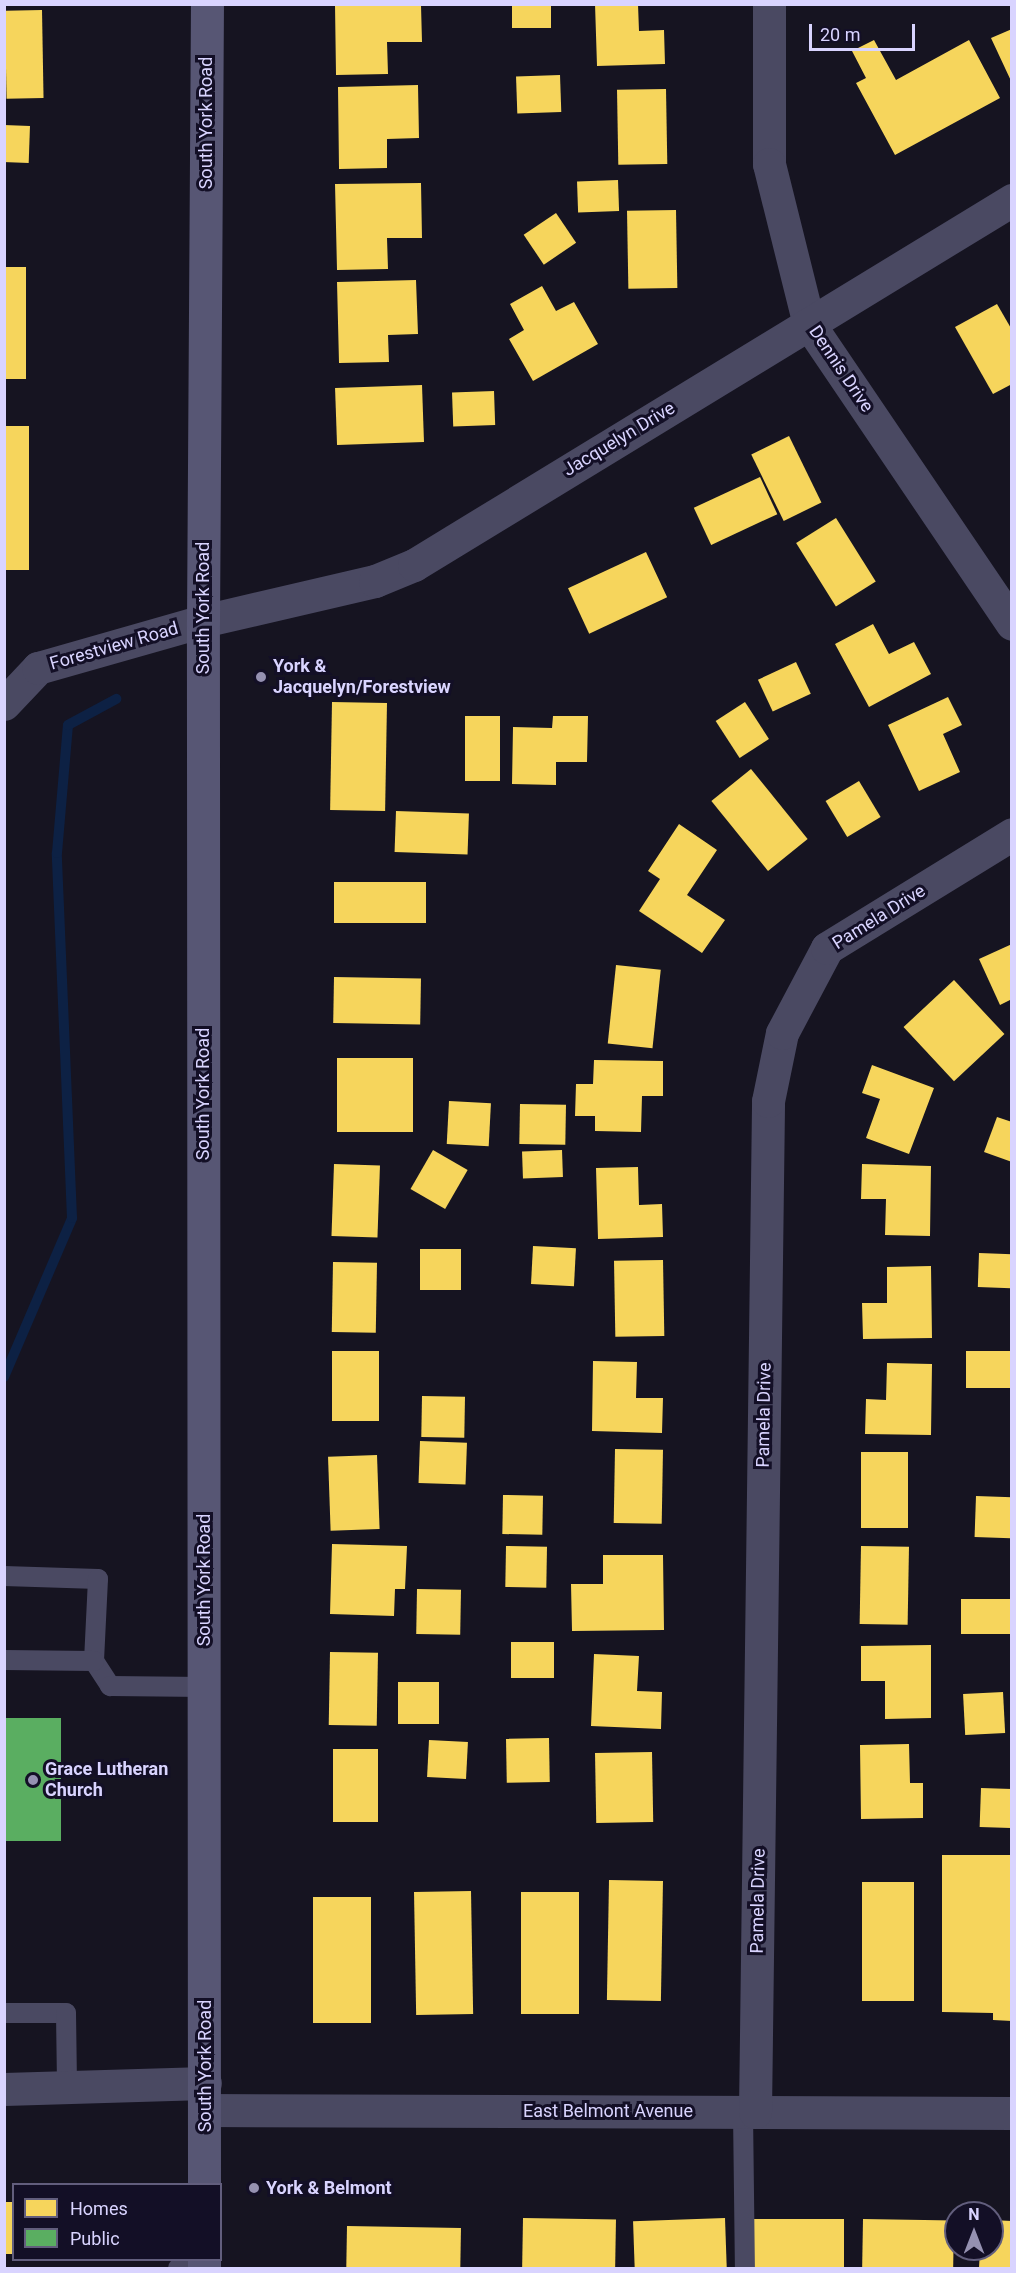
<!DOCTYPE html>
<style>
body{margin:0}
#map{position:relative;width:1016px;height:2273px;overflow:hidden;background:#161421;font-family:Roboto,sans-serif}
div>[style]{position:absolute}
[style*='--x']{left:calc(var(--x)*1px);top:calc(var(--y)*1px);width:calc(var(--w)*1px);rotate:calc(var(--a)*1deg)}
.homes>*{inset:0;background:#f6d55c;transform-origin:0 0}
.public>*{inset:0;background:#5aae61;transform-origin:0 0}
.stream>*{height:10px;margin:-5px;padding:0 5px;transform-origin:5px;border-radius:5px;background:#0d2144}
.lane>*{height:20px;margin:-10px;padding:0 10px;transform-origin:10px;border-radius:10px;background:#4a4962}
.street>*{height:33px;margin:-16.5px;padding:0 16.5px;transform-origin:16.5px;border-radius:16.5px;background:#4a4962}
.secondary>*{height:33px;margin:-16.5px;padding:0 16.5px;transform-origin:16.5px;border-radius:16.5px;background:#575674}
.dots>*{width:16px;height:16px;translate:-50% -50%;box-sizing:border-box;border:3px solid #130f26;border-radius:50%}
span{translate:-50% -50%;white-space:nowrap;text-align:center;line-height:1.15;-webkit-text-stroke:6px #130f26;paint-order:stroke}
.street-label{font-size:18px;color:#d9d4ff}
.poi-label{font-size:18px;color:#d9d4ff;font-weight:700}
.left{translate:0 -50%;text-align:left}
.frame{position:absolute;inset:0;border:6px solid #d9d4ff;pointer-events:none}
.legend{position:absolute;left:12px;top:2183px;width:210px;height:78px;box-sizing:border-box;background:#130f26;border:2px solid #625e7d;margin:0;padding:8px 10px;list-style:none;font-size:18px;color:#d9d4ff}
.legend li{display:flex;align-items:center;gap:12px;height:30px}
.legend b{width:30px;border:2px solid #625e7d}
.north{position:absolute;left:944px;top:2201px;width:60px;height:60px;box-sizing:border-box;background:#130f26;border:2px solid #625e7d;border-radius:50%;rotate:0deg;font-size:16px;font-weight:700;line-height:24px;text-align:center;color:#d9d4ff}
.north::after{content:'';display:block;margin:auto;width:21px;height:27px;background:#9591b1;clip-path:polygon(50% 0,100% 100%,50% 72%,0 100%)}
.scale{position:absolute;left:809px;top:24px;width:106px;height:27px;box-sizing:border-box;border:3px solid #d9d4ff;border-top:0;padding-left:8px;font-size:18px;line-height:21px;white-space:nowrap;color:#d9d4ff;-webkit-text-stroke:4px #130f26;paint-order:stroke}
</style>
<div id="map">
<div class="homes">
<div style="left:512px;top:4px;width:39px;height:24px"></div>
<div style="clip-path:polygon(595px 4px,638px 4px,639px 31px,664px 30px,665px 64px,597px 66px)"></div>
<div style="clip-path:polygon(335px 5px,421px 5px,422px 42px,387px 42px,388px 74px,336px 75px)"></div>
<div style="left:42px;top:10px;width:88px;height:37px;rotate:89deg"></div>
<div style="clip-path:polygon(1012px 29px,1012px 83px,991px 38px)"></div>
<div style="clip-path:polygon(874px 40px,896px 80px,969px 40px,1000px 98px,895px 155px,856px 83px,866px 78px,852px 51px)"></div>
<div style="left:560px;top:75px;width:37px;height:44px;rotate:88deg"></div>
<div style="clip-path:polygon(418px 85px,419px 138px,387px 139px,387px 168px,339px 169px,338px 87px)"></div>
<div style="left:666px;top:89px;width:75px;height:49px;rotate:89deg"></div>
<div style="left:4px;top:125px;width:26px;height:37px;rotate:2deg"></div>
<div style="left:618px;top:180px;width:31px;height:41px;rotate:88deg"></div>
<div style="clip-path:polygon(421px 183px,422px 238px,387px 238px,388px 269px,337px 270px,335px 184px)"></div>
<div style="left:676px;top:210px;width:78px;height:49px;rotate:89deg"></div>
<div style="left:556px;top:213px;width:36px;height:39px;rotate:56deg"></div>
<div style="left:4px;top:267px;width:22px;height:112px"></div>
<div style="clip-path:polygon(416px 280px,418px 334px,388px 335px,389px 362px,339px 363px,337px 282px)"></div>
<div style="clip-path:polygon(542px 286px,556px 311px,574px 302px,598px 344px,533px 381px,509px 339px,524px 330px,510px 304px)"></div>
<div style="clip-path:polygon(997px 304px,1012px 330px,1012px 384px,993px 394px,955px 327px)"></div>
<div style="left:422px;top:385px;width:57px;height:87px;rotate:88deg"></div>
<div style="left:494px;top:391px;width:34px;height:42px;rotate:88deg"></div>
<div style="left:4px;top:426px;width:25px;height:144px"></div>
<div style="left:789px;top:436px;width:74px;height:42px;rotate:64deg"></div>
<div style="left:760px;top:477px;width:41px;height:73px;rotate:65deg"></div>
<div style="left:836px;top:518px;width:75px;height:47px;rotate:58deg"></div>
<div style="left:646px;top:552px;width:50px;height:86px;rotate:65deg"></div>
<div style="clip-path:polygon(873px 624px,889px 654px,914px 642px,931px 674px,869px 707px,835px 644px)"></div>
<div style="left:796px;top:662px;width:35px;height:42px;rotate:65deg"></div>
<div style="clip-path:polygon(948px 697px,962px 725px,943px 734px,960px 772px,919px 791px,888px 725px)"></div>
<div style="left:332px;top:702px;width:55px;height:108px;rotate:1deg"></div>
<div style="left:745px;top:702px;width:44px;height:35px;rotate:57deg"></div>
<div style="left:465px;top:716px;width:35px;height:65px"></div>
<div style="clip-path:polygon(553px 716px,588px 716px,587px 762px,556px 762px,556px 785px,512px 784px,513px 727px,552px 728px)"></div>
<div style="left:751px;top:769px;width:90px;height:51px;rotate:51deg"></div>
<div style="left:859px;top:781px;width:42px;height:39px;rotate:59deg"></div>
<div style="left:396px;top:811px;width:73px;height:41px;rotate:2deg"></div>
<div style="clip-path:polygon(679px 824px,717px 850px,687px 895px,725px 920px,702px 953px,639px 911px,660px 879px,648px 871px)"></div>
<div style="left:426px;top:882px;width:41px;height:92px;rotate:90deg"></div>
<div style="clip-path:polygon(1012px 944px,1012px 999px,1000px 1005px,979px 959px)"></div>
<div style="left:616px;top:965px;width:45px;height:79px;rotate:6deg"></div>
<div style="left:334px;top:977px;width:87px;height:46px;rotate:1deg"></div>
<div style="left:954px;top:980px;width:74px;height:69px;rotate:47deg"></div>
<div style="left:337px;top:1058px;width:76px;height:74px"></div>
<div style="clip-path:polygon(594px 1060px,663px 1061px,663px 1096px,642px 1096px,641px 1132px,595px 1131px,595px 1116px,575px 1116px,576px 1084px,593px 1084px)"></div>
<div style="clip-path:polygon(872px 1065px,934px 1088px,909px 1154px,866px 1138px,880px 1099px,862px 1093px)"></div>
<div style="left:449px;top:1101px;width:42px;height:43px;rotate:3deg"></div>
<div style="left:520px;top:1104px;width:46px;height:40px;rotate:1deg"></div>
<div style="clip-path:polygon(997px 1117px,1012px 1122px,1012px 1162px,984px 1152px)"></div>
<div style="left:433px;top:1150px;width:40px;height:45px;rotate:30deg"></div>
<div style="left:562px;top:1150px;width:27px;height:40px;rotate:88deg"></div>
<div style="left:334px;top:1164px;width:46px;height:72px;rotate:2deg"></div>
<div style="clip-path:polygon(862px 1164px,931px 1166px,930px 1236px,885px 1235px,886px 1199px,861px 1199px)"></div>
<div style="clip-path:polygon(638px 1167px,639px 1205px,662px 1204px,663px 1237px,598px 1239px,596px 1168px)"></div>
<div style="left:533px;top:1246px;width:43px;height:38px;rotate:3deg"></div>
<div style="left:420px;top:1249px;width:41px;height:41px"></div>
<div style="left:979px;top:1253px;width:33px;height:34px;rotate:2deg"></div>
<div style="left:663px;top:1260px;width:76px;height:49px;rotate:89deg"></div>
<div style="left:333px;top:1262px;width:44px;height:70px;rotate:1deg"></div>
<div style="clip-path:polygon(931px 1266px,932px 1338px,863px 1339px,862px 1303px,887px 1303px,887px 1267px)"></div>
<div style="left:332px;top:1351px;width:47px;height:70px"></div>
<div style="left:1010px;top:1351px;width:37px;height:44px;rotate:90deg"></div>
<div style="clip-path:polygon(593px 1361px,637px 1362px,636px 1398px,663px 1398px,662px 1433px,592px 1431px)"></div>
<div style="clip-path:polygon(887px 1363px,932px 1364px,931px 1435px,865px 1434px,866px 1399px,886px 1400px)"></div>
<div style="left:422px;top:1396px;width:43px;height:41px;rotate:1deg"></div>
<div style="left:420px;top:1441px;width:47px;height:42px;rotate:2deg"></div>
<div style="left:615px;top:1449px;width:48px;height:74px;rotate:1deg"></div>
<div style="left:861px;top:1452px;width:47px;height:76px"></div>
<div style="left:377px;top:1455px;width:74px;height:49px;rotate:88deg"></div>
<div style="left:503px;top:1495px;width:40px;height:39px;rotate:1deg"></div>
<div style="left:976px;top:1496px;width:36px;height:41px;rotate:2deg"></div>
<div style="clip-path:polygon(332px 1544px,407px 1546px,405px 1589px,395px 1589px,394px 1616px,330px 1614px)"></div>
<div style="left:506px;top:1546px;width:41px;height:41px;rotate:1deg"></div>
<div style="left:861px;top:1546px;width:48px;height:78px;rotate:1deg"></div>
<div style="clip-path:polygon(603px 1555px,663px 1555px,664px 1630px,572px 1631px,571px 1584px,603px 1584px)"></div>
<div style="left:417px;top:1589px;width:44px;height:45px;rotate:1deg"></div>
<div style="left:1012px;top:1599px;width:35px;height:51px;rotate:90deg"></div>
<div style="left:554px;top:1642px;width:36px;height:43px;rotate:90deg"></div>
<div style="clip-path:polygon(931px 1645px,931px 1718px,885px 1719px,885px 1681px,861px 1681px,861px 1646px)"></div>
<div style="left:330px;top:1652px;width:48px;height:73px;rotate:1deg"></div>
<div style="clip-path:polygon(594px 1654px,639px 1656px,637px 1691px,662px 1692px,661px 1729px,591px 1726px)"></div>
<div style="left:398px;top:1682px;width:41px;height:42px"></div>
<div style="left:1003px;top:1692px;width:41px;height:40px;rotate:87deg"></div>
<div style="left:549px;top:1738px;width:44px;height:43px;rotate:89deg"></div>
<div style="left:429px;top:1740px;width:39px;height:37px;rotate:3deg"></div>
<div style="clip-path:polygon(909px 1744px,910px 1783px,923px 1783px,923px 1818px,861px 1819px,860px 1745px)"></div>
<div style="left:333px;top:1749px;width:45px;height:73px"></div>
<div style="left:652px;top:1752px;width:70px;height:57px;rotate:89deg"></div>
<div style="left:981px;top:1788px;width:31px;height:39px;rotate:2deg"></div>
<div style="clip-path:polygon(942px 1855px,1012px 1855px,1012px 2021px,993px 2020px,993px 2013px,942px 2012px)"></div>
<div style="left:609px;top:1880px;width:54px;height:120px;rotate:1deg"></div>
<div style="left:862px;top:1882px;width:52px;height:119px"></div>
<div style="left:471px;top:1891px;width:123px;height:57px;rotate:89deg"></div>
<div style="left:579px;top:1892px;width:122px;height:58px;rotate:90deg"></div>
<div style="left:371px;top:1897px;width:126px;height:58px;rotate:90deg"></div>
<div style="left:4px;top:2202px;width:10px;height:52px"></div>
<div style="left:523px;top:2218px;width:93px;height:50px;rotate:1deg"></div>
<div style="left:725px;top:2218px;width:50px;height:92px;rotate:88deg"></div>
<div style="left:752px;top:2219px;width:92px;height:49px"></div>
<div style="left:863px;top:2219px;width:91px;height:49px;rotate:1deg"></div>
<div style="clip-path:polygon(992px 2220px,1012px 2221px,1012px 2268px,979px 2268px,980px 2249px,992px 2249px)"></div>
<div style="left:347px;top:2226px;width:114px;height:42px;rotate:1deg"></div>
</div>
<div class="public">
<div style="left:61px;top:1718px;width:123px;height:57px;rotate:90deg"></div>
</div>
<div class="stream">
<div style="--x:4;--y:1377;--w:173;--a:-66.8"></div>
<div style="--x:72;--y:1218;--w:365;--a:-92.4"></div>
<div style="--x:57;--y:853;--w:128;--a:-85.1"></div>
<div style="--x:68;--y:725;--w:55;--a:-28.4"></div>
</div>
<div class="lane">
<div style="--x:4;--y:1576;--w:94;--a:1.8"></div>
<div style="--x:98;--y:1579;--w:82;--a:92.8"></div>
<div style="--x:94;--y:1661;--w:30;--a:57"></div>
<div style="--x:110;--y:1686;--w:94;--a:0.6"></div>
<div style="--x:4;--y:1660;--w:90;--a:0.6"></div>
<div style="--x:4;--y:2013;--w:62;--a:0"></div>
<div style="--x:66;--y:2013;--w:74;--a:89.2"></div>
<div style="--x:743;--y:2112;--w:156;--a:89.3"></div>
<div style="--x:178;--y:2268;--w:26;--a:0"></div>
</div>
<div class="street">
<div style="--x:769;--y:4;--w:160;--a:90"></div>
<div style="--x:769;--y:164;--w:165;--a:76"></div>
<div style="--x:809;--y:324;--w:362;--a:55.9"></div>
<div style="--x:4;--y:704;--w:50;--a:-46.6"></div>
<div style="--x:38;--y:668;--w:172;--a:-15.9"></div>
<div style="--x:203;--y:621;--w:177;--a:-13.1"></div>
<div style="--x:375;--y:581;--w:42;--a:-22.3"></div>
<div style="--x:414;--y:565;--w:701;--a:-31.4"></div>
<div style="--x:4;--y:2089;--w:201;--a:-1.7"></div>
<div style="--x:205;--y:2110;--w:807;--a:0.21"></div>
<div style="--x:755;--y:2112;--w:1011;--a:-89.26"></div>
<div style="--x:768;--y:1101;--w:69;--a:-78.4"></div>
<div style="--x:782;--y:1033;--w:96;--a:-62.1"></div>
<div style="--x:827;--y:948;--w:217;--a:-31.6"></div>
</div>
<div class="secondary">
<div style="--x:204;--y:2184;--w:1563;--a:-90.04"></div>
<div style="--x:203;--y:621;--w:617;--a:-89.63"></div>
<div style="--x:204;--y:2268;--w:8;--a:-90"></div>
</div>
<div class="dots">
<div style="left:261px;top:677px;background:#9591b1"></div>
<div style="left:33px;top:1780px;background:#9591b1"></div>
<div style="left:254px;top:2188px;background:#9591b1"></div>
</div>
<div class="street-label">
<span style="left:206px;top:123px;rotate:-90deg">South York Road</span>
<span style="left:841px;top:369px;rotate:56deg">Dennis Drive</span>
<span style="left:619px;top:439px;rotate:-31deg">Jacquelyn Drive</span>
<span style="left:203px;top:608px;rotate:-90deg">South York Road</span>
<span style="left:114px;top:646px;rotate:-16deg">Forestview Road</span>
<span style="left:879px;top:917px;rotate:-32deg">Pamela Drive</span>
<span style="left:203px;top:1094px;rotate:-90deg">South York Road</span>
<span style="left:764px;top:1415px;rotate:-89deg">Pamela Drive</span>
<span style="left:204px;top:1580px;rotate:-90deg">South York Road</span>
<span style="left:758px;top:1901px;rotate:-89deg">Pamela Drive</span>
<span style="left:205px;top:2066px;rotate:-90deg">South York Road</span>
<span style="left:608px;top:2111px">East Belmont Avenue</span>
</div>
<div class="poi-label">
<span class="left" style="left:273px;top:677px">York &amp;<br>Jacquelyn/Forestview</span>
<span class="left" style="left:45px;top:1780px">Grace Lutheran<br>Church</span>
<span class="left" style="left:266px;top:2188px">York &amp; Belmont</span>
</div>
<div class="frame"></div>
<ul class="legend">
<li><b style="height:16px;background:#f6d55c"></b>Homes</li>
<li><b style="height:16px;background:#5aae61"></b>Public</li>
</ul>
<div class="north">N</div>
<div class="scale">20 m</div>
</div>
